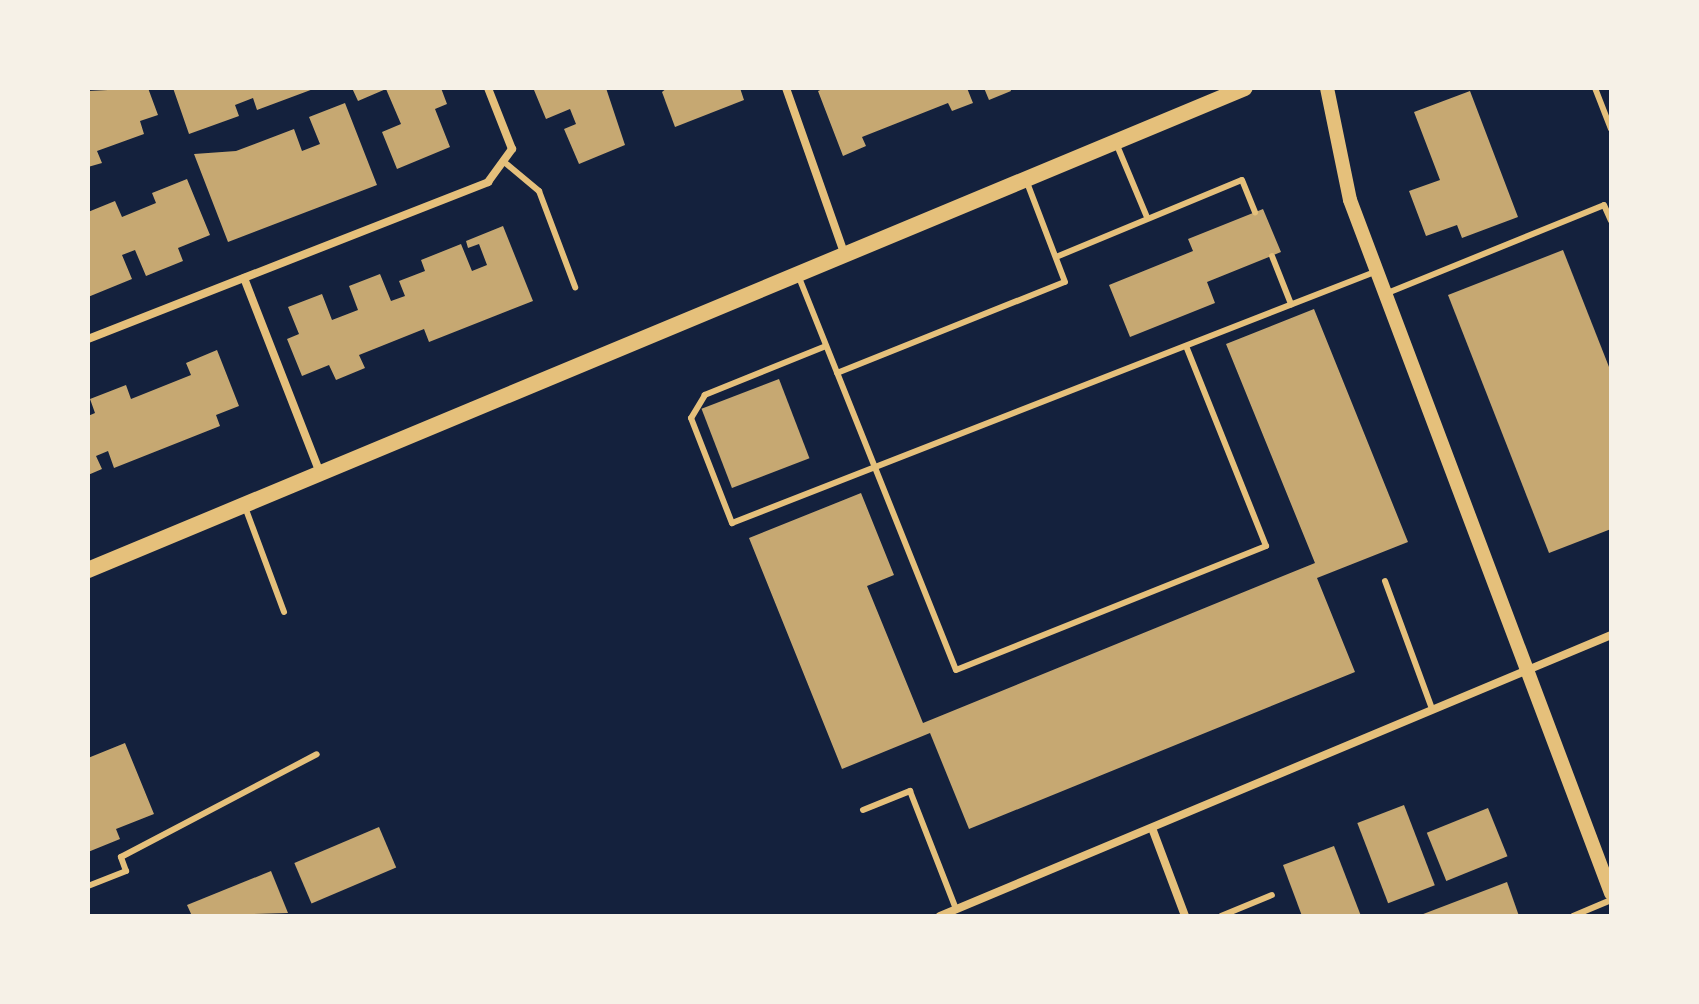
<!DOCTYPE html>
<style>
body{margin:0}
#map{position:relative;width:1699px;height:1004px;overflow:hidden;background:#14213d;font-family:Lato,sans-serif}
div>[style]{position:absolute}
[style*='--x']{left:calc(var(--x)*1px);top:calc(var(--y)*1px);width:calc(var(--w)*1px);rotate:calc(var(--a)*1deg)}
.building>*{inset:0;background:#c6a872;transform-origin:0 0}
.service>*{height:6px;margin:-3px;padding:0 3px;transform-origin:3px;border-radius:3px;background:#e5c07b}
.minor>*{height:8px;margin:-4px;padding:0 4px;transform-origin:4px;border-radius:4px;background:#e5c07b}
.tertiary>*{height:14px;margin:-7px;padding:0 7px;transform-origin:7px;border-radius:7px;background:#e5c07b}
.secondary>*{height:16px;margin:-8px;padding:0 8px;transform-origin:8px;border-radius:8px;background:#e5c07b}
span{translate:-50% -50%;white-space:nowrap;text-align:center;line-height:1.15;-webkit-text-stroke:8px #f6f1e7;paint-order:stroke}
.frame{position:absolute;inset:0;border:90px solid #f6f1e7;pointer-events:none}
</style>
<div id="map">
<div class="building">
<div style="clip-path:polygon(148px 88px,158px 115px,140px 121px,144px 134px,97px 151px,102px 163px,88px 167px,88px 91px)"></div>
<div style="clip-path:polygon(173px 88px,316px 88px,257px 110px,253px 98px,235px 105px,239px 116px,189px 134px)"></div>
<div style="clip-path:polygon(352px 88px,441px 88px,447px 104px,435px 109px,450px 147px,397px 169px,382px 132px,401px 124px,386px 89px,358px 101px)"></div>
<div style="clip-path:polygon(540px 88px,606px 88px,625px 145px,579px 164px,564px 129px,576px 124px,570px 109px,546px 119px,534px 90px)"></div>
<div style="clip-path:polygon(667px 88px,740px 88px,744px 100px,675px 127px,662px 92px)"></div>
<div style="clip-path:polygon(825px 88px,967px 88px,973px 103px,952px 111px,948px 103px,862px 137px,866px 146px,843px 156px,818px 91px)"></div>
<div style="clip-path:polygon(984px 88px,1010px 88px,1011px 91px,989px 100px)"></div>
<div style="clip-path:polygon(1470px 91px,1518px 217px,1462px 238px,1457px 225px,1426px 236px,1409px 191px,1440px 180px,1414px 112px)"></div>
<div style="clip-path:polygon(345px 103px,377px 185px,228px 242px,194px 154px,236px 151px,294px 129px,302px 151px,320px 144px,309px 117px)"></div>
<div style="clip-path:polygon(187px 179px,210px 235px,178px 248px,183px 261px,146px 276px,135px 250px,122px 255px,132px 279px,88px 297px,88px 212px,115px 201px,122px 217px,156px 203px,152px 193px)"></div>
<div style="clip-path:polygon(1263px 209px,1281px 252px,1207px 282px,1215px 303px,1130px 337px,1109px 285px,1193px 251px,1188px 239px)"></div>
<div style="clip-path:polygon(503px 226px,533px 301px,429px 342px,424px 329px,359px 355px,365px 368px,336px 380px,329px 365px,302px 376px,287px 339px,299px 334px,288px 307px,322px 294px,332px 320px,358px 310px,349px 286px,380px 274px,391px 301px,405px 296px,399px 281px,425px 271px,421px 260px,461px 244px,472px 271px,487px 265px,479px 244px,468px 248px,466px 241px)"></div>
<div style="clip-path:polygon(1563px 250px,1611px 372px,1611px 529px,1549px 553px,1448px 295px)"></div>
<div style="clip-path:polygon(1314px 309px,1408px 542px,1317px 578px,1355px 672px,969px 829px,930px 733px,842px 769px,749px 538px,861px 493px,894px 575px,867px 586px,923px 723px,1315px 563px,1226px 344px)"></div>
<div style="clip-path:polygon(217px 350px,239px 406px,216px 415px,220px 426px,114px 468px,108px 451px,96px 456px,102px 469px,88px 475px,88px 416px,95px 413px,90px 399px,126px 385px,131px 399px,191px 375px,186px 363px)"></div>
<div style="left:779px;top:379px;width:85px;height:83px;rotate:69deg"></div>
<div style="clip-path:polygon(125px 743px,154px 814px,116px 829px,120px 839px,88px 852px,88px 758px)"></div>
<div style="left:1404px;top:805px;width:86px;height:50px;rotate:69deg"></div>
<div style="left:1488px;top:808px;width:52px;height:66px;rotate:68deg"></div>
<div style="left:379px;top:827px;width:44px;height:92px;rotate:67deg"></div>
<div style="clip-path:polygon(1334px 846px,1361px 916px,1302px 916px,1283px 865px)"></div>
<div style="clip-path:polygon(271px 871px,288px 913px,192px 916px,187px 905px)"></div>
<div style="clip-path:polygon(1507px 882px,1519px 916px,1418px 916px)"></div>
</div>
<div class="service">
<div style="--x:1595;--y:88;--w:44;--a:68.7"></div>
<div style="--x:1116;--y:143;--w:80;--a:67.3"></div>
<div style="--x:503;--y:161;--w:47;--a:39.8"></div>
<div style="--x:539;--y:191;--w:103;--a:69.4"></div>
<div style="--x:1272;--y:256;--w:52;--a:68.4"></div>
<div style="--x:1056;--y:257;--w:201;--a:-22.5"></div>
<div style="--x:1242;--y:180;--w:35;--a:68"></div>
<div style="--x:798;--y:275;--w:425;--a:68.2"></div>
<div style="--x:956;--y:670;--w:334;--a:-21.8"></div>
<div style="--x:1266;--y:546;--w:215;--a:-111.8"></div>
<div style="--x:1385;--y:294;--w:236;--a:-22.1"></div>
<div style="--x:1604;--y:205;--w:17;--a:66"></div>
<div style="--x:826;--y:346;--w:131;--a:158"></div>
<div style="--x:705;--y:395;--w:27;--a:121"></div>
<div style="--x:691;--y:418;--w:113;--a:68.7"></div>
<div style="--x:732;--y:523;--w:692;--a:-21.34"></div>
<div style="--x:837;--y:373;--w:245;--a:-21.8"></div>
<div style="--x:1065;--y:282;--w:109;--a:-110.9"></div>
<div style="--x:245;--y:507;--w:112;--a:69.6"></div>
<div style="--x:1385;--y:581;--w:136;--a:69.8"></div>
<div style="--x:863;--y:810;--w:51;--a:-22"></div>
<div style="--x:910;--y:791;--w:127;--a:68.7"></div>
<div style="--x:88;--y:886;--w:41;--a:-21.5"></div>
<div style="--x:126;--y:871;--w:15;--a:-110"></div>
<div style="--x:121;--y:857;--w:221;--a:-27.7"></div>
<div style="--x:1221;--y:916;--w:55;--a:-22.4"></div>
<div style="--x:1573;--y:916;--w:41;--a:-22.8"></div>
</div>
<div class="minor">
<div style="--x:786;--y:88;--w:178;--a:70.6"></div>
<div style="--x:244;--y:278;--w:209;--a:68.7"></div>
<div style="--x:88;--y:339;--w:430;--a:-21.4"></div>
<div style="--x:488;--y:182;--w:41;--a:-54"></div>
<div style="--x:512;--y:149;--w:66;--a:-111.5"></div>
<div style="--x:1152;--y:828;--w:94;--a:69.4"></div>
<div style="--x:940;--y:916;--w:727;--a:-22.72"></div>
</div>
<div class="tertiary">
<div style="--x:1327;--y:88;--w:114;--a:78.4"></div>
<div style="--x:1350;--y:200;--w:741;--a:69.36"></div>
</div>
<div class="secondary">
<div style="--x:88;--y:570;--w:1253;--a:-22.62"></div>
</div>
<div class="frame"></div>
</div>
